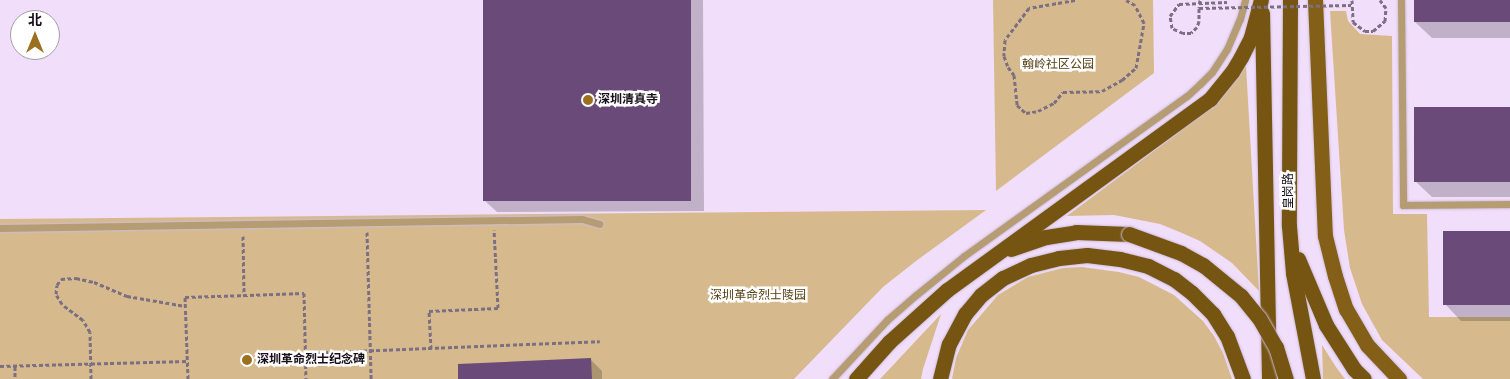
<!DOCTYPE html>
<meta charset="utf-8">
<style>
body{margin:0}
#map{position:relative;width:1510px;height:379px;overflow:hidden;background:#f1defb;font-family:"Nunito Sans","Noto Sans SC",sans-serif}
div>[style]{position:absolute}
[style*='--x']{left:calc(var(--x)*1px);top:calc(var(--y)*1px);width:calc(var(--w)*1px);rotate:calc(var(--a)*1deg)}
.green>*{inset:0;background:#d6ba8d}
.shadow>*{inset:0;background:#0003}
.building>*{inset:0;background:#694a78;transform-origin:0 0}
.path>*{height:3px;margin-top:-1.5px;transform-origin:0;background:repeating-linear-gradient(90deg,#7c6f82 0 4px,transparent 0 6.5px)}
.roads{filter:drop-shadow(0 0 1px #cebdd7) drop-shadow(0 0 1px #cebdd7)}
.service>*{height:7px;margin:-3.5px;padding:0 3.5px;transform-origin:3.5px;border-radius:3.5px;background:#b59c73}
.primary>*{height:15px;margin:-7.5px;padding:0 7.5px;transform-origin:7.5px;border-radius:7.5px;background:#835f17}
.trunk>*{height:15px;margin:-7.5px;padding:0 7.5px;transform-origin:7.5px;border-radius:7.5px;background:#765512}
.path-bridge>*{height:3px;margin-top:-1.5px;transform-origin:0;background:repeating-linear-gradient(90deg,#7c6f82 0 4px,transparent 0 6.5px)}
.bridges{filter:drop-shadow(0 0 1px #cebdd7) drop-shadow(0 0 1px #cebdd7)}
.trunk-bridge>*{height:15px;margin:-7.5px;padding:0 7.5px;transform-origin:7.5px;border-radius:7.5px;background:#765512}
.dots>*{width:14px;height:14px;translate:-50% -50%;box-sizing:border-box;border:2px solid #fff;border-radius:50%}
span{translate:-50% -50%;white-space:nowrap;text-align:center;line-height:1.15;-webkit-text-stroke:5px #fff;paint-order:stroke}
.park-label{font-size:12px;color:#553e13}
.poi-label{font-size:12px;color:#17101a;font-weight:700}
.left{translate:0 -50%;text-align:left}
.street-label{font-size:12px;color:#17101a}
.north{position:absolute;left:10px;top:10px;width:50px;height:50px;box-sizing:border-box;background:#fff;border:1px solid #a29fa3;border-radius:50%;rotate:0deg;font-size:14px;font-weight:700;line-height:20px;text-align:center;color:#17101a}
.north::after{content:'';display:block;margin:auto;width:18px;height:22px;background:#9b711f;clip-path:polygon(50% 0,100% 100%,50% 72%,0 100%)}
</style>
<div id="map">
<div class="green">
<div style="clip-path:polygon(993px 0,1153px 0,1154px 73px,996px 191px)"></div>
<div style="clip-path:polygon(1330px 11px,1346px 11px,1348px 21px,1360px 34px,1392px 36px,1393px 214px,1427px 214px,1429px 317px,1510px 317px,1510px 379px,1423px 379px,1382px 340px,1362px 304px,1350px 268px,1344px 230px)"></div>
<div style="clip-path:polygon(1246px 66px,1259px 291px,1232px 263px,1200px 241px,1182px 233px,1160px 224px,1114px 215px,1067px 216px,1178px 133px)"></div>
<div style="clip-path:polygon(986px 210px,916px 261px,883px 287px,794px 379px,0 379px,0 219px)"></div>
<div style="clip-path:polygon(1082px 267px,1119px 272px,1139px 277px,1174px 295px,1203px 321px,1214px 336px,1223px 353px,1232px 379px,952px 379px,956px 358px,968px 330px,998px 295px,1028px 277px,1063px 268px)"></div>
<div style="clip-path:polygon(941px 314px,923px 369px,921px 379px,880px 379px)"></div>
<div style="clip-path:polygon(1322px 345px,1336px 367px,1345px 379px,1323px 379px)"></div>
</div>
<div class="shadow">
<div style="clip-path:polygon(484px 0,703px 0,704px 211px,497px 212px,485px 201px)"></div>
<div style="clip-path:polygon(1415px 0,1510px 0,1510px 38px,1432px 38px,1415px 22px)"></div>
<div style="clip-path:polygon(1510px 108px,1510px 197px,1432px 197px,1415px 181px)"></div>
<div style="clip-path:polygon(1510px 232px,1510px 321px,1461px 321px,1445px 304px)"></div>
<div style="clip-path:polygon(590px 359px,602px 371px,602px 379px,460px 379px)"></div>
</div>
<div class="building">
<div style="left:483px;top:0;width:208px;height:201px"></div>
<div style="left:1414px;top:0;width:96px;height:22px"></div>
<div style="left:1414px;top:107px;width:96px;height:75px"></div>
<div style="left:1443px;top:231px;width:67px;height:74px"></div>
<div style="clip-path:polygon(591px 358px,592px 379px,458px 379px,458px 364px)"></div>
</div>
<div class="path">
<div style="--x:1075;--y:0;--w:47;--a:170.1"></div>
<div style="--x:1029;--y:8;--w:40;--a:127"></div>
<div style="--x:1005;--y:40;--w:16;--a:94"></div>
<div style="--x:1004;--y:56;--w:12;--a:70"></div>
<div style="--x:1008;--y:67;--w:10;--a:53"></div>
<div style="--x:1014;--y:75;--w:30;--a:84"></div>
<div style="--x:1017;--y:105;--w:12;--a:42"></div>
<div style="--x:1026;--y:113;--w:12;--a:-9"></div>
<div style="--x:1038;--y:111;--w:18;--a:-27"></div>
<div style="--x:1054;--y:103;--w:14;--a:-51"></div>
<div style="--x:1063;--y:92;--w:39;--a:-1"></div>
<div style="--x:1102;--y:91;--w:23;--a:-29"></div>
<div style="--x:1122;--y:80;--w:18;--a:-41"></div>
<div style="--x:1136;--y:68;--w:46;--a:-79.9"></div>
<div style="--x:1144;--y:23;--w:20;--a:-117"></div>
<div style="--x:1135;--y:5;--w:10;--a:-151"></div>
<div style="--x:1352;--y:0;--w:22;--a:87"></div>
<div style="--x:1353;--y:22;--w:15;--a:37"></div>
<div style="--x:1365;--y:31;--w:8;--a:0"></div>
<div style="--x:1373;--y:31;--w:16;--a:-40"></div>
<div style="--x:1385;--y:21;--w:13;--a:-86"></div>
<div style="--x:1386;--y:8;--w:10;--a:-127"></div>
<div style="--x:1199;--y:8;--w:13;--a:90"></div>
<div style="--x:1199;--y:21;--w:6;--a:108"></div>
<div style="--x:1197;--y:27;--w:8;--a:135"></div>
<div style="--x:1191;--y:33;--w:8;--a:180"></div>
<div style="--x:1183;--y:33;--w:12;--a:-156"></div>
<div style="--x:1172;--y:28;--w:12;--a:-99"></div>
<div style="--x:1170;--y:16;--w:15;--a:-53"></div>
<div style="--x:1179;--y:4;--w:48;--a:-2.4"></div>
<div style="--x:367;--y:232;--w:147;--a:88.4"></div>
<div style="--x:243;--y:236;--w:59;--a:89"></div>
<div style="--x:431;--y:349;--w:38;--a:-93"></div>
<div style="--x:429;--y:311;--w:69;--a:-2.5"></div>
<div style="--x:498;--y:308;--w:78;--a:-92.9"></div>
<div style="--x:305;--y:353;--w:295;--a:-2.3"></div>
<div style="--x:0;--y:366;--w:187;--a:-1.5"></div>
<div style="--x:15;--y:366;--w:13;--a:90"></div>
<div style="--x:91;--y:379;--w:47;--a:-91.2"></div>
<div style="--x:90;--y:332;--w:14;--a:-120"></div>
<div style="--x:83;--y:320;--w:26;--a:-143"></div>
<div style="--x:62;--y:304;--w:12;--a:-121"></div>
<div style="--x:56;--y:294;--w:9;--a:-84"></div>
<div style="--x:57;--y:285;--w:7;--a:-56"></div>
<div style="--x:61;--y:279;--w:15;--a:-4"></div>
<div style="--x:76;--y:278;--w:18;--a:13"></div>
<div style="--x:94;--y:282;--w:36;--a:23"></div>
<div style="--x:127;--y:296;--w:59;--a:9.8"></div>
<div style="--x:188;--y:379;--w:82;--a:-92.1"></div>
<div style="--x:185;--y:297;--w:119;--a:-1.9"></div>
<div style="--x:304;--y:293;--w:86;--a:88.7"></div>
</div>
<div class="roads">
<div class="service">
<div style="--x:1401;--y:0;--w:205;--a:89.4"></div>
<div style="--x:1403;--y:205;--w:107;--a:-0.5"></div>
<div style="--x:0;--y:228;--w:582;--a:-0.89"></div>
<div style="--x:582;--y:219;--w:18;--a:16"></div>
<div style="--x:832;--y:379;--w:81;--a:-47"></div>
<div style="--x:887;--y:320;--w:38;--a:-41"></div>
<div style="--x:916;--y:295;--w:62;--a:-39.1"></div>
<div style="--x:964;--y:256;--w:274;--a:-35.7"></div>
<div style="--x:1187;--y:96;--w:18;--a:-43"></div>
<div style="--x:1200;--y:84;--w:17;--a:-45"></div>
<div style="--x:1212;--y:72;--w:27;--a:-57"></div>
<div style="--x:1227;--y:49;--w:33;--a:-67"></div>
<div style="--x:1240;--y:19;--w:20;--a:-75"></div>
</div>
<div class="primary">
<div style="--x:1315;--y:0;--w:236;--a:87.6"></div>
<div style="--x:1325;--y:236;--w:41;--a:76"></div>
<div style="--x:1335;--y:276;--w:35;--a:72"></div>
<div style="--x:1346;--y:309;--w:42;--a:59.7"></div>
<div style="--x:1367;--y:345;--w:47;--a:46.7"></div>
</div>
<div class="trunk">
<div style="--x:1290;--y:0;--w:226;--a:90.3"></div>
<div style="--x:1289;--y:226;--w:47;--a:85.1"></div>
<div style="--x:1293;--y:273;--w:108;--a:79.3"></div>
<div style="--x:1262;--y:13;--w:366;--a:88.9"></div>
<div style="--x:1011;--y:249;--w:37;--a:-19"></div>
<div style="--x:1046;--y:237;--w:30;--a:-9"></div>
<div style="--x:1076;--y:232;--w:53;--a:2.2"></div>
<div style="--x:1298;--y:259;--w:72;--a:67"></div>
<div style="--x:1326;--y:325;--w:52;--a:57.5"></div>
<div style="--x:1354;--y:369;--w:14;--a:45"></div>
<div style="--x:856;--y:379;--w:50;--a:-48.3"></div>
<div style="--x:889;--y:342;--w:78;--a:-41.9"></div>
<div style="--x:947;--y:290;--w:325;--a:-36"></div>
<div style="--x:1210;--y:99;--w:35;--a:-51"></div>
<div style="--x:1232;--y:72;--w:17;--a:-59"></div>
<div style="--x:1241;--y:57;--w:22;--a:-63"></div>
<div style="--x:1251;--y:37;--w:38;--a:-75"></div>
<div style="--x:940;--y:379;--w:36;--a:-76"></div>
<div style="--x:949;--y:344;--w:34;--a:-62"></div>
<div style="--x:965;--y:314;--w:25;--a:-50"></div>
<div style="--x:981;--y:295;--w:28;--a:-38"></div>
<div style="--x:1003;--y:278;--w:31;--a:-25"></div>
<div style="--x:1031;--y:265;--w:29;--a:-14"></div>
<div style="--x:1059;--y:258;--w:28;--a:-6"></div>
<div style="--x:1087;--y:255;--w:33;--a:7"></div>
<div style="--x:1120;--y:259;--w:29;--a:14"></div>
<div style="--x:1148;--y:266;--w:29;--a:27"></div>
<div style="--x:1174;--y:279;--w:23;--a:38"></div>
<div style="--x:1192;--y:293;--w:30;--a:45"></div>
<div style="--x:1213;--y:314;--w:26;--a:58"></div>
<div style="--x:1227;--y:336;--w:46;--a:69.6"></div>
</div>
</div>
<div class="path-bridge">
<div style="--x:1200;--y:0;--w:8;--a:97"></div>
<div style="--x:1199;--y:8;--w:152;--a:-1.1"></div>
</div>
<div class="bridges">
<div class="trunk-bridge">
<div style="--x:1129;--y:234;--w:55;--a:20.1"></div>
<div style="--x:1181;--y:253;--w:25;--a:29"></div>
<div style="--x:1203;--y:265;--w:49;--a:39.2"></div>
<div style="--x:1241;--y:296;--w:28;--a:51"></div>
<div style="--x:1259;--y:318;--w:34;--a:60"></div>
<div style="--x:1276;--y:347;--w:34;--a:73"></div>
</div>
</div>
<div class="dots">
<div style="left:588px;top:100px;background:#9b711f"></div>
<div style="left:247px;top:360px;background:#9b711f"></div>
</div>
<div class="park-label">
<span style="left:1058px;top:65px">翰岭社区公园</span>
<span style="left:758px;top:296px">深圳革命烈士陵园</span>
</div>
<div class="poi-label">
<span class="left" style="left:598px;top:100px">深圳清真寺</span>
<span class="left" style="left:257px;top:360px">深圳革命烈士纪念碑</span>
</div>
<div class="street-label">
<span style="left:1289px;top:191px;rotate:-90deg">皇岗路</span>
</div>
<div class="north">北</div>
</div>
